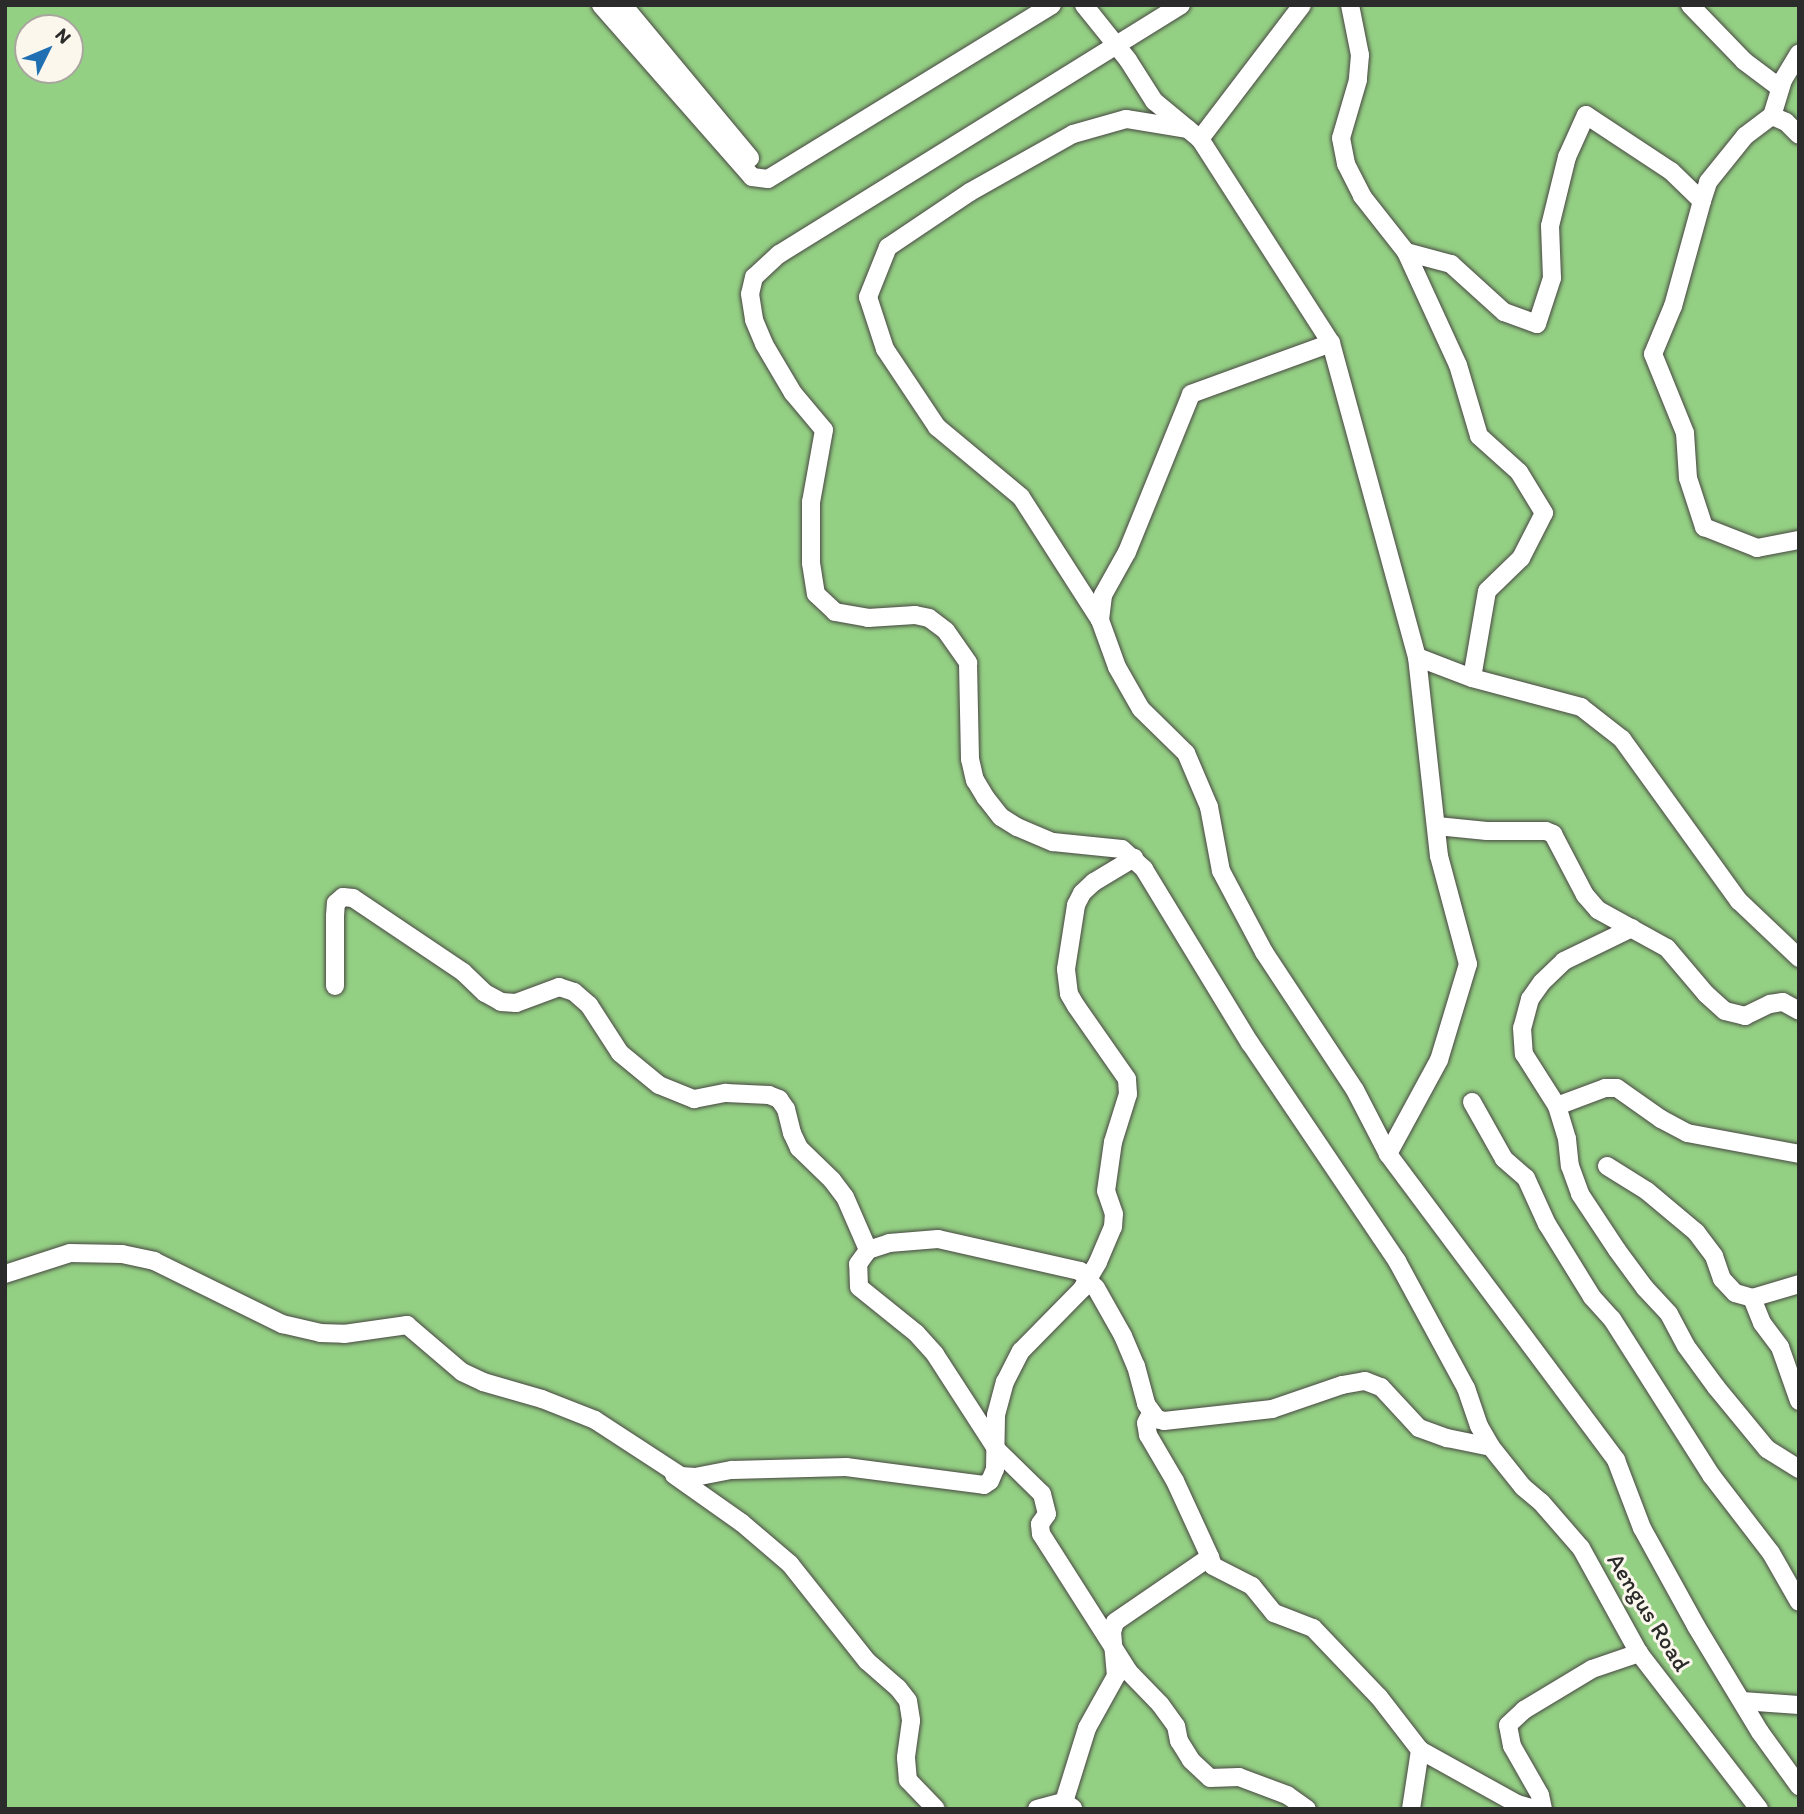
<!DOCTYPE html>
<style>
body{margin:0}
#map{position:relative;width:1804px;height:1814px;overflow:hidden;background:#efe2c3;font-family:Itim,sans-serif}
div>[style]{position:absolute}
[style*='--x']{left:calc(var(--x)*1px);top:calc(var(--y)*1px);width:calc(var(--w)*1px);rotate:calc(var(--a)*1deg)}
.green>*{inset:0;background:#94d084}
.roads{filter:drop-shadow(0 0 2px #484642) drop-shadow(0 0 2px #484642)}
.minor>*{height:18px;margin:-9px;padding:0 9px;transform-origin:9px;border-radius:9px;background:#fff}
span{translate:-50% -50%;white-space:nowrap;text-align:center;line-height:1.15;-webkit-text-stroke:6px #fbf7ec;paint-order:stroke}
.street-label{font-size:24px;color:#2b2b2b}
.frame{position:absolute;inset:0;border:7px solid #2b2b2b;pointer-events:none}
.north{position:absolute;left:14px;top:14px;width:70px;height:70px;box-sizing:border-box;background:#fbf7ec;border:2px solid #a8a59f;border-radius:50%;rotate:47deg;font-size:19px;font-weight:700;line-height:28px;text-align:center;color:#2b2b2b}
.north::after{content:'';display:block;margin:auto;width:24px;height:32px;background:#1f6fb2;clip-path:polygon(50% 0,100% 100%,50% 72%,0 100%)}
</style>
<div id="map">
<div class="green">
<div style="clip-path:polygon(evenodd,5px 5px,1799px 5px,1799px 1809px,5px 1809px,5px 5px,28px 28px,70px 28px,70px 70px,28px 70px,28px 28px)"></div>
</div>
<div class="roads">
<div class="minor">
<div style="--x:601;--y:5;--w:229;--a:48.7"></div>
<div style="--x:752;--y:177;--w:16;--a:7"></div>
<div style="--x:768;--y:179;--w:333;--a:-31.5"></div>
<div style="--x:623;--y:5;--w:199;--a:50.3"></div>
<div style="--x:1084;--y:5;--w:70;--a:51.3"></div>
<div style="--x:1128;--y:60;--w:49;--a:57.6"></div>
<div style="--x:1154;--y:101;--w:60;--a:39.6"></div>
<div style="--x:1200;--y:139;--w:242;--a:57.3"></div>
<div style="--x:1331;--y:343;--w:326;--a:74.7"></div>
<div style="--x:1417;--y:657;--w:200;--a:83.7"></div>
<div style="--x:1439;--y:856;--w:112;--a:75"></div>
<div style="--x:1468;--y:964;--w:100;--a:106.8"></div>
<div style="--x:1439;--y:1060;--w:107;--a:118.5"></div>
<div style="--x:1181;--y:5;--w:473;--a:148.2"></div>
<div style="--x:779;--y:254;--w:34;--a:137"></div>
<div style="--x:754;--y:277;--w:17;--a:103"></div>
<div style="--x:750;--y:294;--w:26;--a:81"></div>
<div style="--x:754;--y:320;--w:26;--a:67"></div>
<div style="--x:764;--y:344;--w:57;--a:59.4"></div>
<div style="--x:793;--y:393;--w:48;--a:50"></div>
<div style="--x:824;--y:430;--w:73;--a:100.2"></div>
<div style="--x:811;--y:502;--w:61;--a:90"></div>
<div style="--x:811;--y:563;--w:31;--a:81"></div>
<div style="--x:816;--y:594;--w:26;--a:43"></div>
<div style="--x:835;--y:612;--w:34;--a:10"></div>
<div style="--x:868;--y:618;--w:47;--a:-3.7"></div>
<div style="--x:915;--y:615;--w:14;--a:12"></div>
<div style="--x:929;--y:618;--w:21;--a:37"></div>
<div style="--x:946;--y:631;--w:39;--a:55"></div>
<div style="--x:968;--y:663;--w:96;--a:88.8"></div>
<div style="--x:970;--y:759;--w:22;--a:77"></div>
<div style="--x:975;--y:780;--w:21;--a:59"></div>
<div style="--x:986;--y:798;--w:24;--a:52"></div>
<div style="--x:1001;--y:817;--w:19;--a:32"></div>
<div style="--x:1017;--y:827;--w:39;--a:23"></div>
<div style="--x:1053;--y:842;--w:69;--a:5.8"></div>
<div style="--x:1122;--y:849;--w:30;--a:42"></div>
<div style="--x:1144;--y:869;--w:204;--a:58.7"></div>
<div style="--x:1250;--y:1043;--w:263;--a:56"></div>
<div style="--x:1397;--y:1261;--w:145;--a:61.5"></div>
<div style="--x:1466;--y:1388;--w:40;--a:71.1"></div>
<div style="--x:1479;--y:1426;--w:24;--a:60"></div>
<div style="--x:1491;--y:1447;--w:51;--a:51.3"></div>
<div style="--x:1523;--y:1487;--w:23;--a:40"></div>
<div style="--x:1541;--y:1502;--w:61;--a:49"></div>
<div style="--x:1581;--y:1548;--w:120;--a:61.1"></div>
<div style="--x:1639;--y:1653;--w:197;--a:52.4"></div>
<div style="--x:1350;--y:5;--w:51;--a:78.7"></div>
<div style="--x:1360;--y:55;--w:25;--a:95"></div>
<div style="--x:1358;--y:80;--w:60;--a:106.3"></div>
<div style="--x:1341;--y:138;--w:26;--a:79"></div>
<div style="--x:1346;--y:164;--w:36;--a:63"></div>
<div style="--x:1362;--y:196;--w:71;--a:51.8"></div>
<div style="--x:1406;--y:252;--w:124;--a:65.3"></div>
<div style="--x:1458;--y:365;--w:74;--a:73.5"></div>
<div style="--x:1479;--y:436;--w:54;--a:42"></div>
<div style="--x:1519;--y:472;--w:48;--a:58.6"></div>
<div style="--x:1544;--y:513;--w:51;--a:117.1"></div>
<div style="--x:1521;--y:558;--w:47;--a:135.9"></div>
<div style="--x:1487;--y:591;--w:88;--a:99.8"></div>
<div style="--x:1690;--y:5;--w:78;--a:46"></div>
<div style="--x:1744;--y:61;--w:45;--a:36.9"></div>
<div style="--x:1772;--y:116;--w:38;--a:-73"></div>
<div style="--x:1783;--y:80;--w:31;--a:-59"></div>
<div style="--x:1188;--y:129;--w:63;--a:-170.8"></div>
<div style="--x:1126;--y:119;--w:55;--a:164.2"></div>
<div style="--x:1073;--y:134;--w:118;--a:150.6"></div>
<div style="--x:970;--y:192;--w:99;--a:146.1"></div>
<div style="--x:888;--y:247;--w:54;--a:111.8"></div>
<div style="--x:868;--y:297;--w:55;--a:71.9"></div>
<div style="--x:885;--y:349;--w:94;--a:56.3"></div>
<div style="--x:937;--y:427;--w:109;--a:39.8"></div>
<div style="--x:1021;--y:497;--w:146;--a:57.3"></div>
<div style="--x:1100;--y:620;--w:50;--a:70.1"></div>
<div style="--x:1117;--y:667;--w:48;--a:60.3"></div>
<div style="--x:1141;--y:709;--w:63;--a:44.4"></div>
<div style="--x:1186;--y:753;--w:59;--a:66.9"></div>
<div style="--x:1209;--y:807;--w:65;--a:79.4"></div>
<div style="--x:1221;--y:871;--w:92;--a:62"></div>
<div style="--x:1264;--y:952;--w:165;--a:56.6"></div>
<div style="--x:1355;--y:1090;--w:72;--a:62.7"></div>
<div style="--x:1388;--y:1154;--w:382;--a:53.3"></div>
<div style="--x:1616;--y:1460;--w:73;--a:69.1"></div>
<div style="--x:1642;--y:1528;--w:112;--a:61.1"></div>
<div style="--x:1696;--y:1626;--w:124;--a:58.9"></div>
<div style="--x:1760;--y:1732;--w:67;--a:54.2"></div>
<div style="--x:1200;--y:139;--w:168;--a:-52.7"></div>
<div style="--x:1702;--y:201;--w:20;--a:-72"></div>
<div style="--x:1708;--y:182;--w:59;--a:-51.2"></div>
<div style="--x:1745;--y:136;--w:34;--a:-37"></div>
<div style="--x:1772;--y:116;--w:15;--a:23"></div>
<div style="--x:1786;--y:122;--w:18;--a:45"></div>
<div style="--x:1406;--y:252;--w:47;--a:14.9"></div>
<div style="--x:1451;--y:264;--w:72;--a:42.2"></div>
<div style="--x:1504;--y:312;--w:35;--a:20"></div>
<div style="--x:1537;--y:324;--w:48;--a:-71.9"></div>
<div style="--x:1552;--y:278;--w:52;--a:-92.2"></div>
<div style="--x:1550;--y:226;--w:71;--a:-76.2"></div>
<div style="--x:1567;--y:157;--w:46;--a:-65.7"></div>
<div style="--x:1586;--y:115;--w:102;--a:33.4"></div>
<div style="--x:1671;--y:171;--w:43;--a:44.1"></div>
<div style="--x:1702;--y:201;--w:109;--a:105.4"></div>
<div style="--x:1673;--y:306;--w:52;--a:112.6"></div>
<div style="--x:1653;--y:354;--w:85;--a:67.9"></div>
<div style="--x:1685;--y:433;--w:45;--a:86.2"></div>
<div style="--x:1688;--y:478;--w:52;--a:71.9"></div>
<div style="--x:1704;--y:527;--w:57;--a:21.6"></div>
<div style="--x:1757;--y:548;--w:43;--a:-10.8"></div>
<div style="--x:1100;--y:620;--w:25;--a:-83"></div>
<div style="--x:1103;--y:595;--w:49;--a:-60.8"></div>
<div style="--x:1127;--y:552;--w:170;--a:-67.9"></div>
<div style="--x:1191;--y:394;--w:149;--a:-20"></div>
<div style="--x:1417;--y:657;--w:59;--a:20.9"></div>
<div style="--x:1472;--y:678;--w:113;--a:14.9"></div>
<div style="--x:1581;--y:707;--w:52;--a:38"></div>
<div style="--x:1622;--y:739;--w:200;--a:54.2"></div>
<div style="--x:1739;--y:901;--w:83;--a:43.5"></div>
<div style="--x:1437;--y:826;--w:50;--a:5.7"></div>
<div style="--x:1487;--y:831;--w:59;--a:0"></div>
<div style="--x:1546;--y:831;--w:8;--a:23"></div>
<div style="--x:1553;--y:834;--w:69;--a:62.3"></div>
<div style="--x:1585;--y:895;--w:20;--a:49"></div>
<div style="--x:1598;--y:910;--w:79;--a:28.8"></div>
<div style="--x:1667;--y:948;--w:60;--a:49.7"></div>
<div style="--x:1706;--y:994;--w:25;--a:42"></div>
<div style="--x:1725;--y:1011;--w:21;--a:14"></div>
<div style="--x:1745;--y:1016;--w:28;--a:-26"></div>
<div style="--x:1770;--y:1004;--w:13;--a:-9"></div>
<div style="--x:1783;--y:1002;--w:18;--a:29"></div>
<div style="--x:1632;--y:928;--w:76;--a:154.1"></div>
<div style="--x:1564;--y:961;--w:30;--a:136"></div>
<div style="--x:1542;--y:982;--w:21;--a:125"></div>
<div style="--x:1530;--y:999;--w:30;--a:105"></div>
<div style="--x:1522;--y:1028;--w:26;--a:86"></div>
<div style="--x:1524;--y:1054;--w:62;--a:57.6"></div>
<div style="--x:1557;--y:1106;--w:34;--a:73"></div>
<div style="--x:1567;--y:1139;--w:27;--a:84"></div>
<div style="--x:1570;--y:1166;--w:30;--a:70"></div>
<div style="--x:1580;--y:1194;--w:67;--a:56.5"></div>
<div style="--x:1617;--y:1250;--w:47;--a:53.6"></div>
<div style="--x:1645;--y:1288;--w:35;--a:47"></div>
<div style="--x:1669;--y:1314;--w:36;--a:62"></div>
<div style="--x:1686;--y:1346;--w:51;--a:53.8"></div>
<div style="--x:1716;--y:1387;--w:80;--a:50.6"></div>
<div style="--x:1767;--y:1449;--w:38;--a:32"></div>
<div style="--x:335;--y:986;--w:70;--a:-90"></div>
<div style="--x:335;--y:916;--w:13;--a:-86"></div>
<div style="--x:336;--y:903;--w:9;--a:-41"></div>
<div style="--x:343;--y:897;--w:10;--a:6"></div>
<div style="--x:353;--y:898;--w:133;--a:33.9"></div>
<div style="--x:463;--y:972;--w:30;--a:44"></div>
<div style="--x:485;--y:993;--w:18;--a:29"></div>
<div style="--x:501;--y:1002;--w:15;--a:4"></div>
<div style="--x:516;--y:1003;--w:46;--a:-20.4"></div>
<div style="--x:559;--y:987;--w:16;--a:18"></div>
<div style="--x:574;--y:992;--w:20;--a:41"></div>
<div style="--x:589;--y:1005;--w:57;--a:57.1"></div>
<div style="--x:620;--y:1053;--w:50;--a:39.4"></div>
<div style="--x:659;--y:1085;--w:38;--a:22"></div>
<div style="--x:694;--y:1099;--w:33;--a:-11"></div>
<div style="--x:726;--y:1093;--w:43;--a:2.7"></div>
<div style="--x:769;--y:1095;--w:11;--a:22"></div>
<div style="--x:779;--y:1099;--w:12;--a:55"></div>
<div style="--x:786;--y:1109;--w:25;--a:76"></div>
<div style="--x:792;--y:1133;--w:17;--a:65"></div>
<div style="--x:799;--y:1148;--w:46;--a:44.1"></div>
<div style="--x:832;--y:1180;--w:21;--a:53"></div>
<div style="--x:845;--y:1197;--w:58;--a:66.5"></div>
<div style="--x:1472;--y:1102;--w:65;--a:60.7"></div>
<div style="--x:1504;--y:1159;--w:29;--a:41"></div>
<div style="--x:1526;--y:1178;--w:51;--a:65.5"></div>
<div style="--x:1547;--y:1224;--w:86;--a:58.3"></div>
<div style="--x:1592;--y:1297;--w:30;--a:48"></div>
<div style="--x:1612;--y:1319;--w:185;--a:57.6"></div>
<div style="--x:1711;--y:1475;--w:98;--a:52.4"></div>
<div style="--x:1771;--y:1553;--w:56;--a:60.3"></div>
<div style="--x:1557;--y:1106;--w:51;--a:-20.6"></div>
<div style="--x:1605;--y:1088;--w:12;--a:0"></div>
<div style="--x:1617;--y:1088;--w:54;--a:35.2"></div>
<div style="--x:1661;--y:1119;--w:30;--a:28"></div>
<div style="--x:1687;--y:1133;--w:114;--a:10.6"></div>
<div style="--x:1607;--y:1166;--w:47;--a:32"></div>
<div style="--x:1647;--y:1191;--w:64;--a:39.9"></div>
<div style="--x:1696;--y:1232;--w:30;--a:53"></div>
<div style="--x:1714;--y:1256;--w:24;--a:71"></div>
<div style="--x:1722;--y:1279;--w:19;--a:47"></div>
<div style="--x:1735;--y:1293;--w:18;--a:16"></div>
<div style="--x:1752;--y:1298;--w:49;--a:-16.6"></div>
<div style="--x:5;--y:1274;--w:68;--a:-17.9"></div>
<div style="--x:70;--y:1253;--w:52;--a:1.1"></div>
<div style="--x:122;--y:1254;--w:33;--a:12"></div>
<div style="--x:154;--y:1261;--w:143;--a:26.2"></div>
<div style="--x:282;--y:1324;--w:39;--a:13"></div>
<div style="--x:320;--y:1333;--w:24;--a:2"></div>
<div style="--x:344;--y:1334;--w:64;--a:-8.1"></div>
<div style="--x:407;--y:1325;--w:72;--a:40.5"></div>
<div style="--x:462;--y:1372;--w:23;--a:25"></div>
<div style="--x:483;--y:1382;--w:61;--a:16.1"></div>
<div style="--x:542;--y:1399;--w:57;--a:21.6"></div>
<div style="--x:595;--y:1420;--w:103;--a:33.1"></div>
<div style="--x:681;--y:1476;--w:14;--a:4"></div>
<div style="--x:695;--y:1477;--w:38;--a:-11"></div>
<div style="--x:732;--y:1470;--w:114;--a:-1.5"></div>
<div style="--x:846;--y:1467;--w:139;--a:7.4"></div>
<div style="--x:984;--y:1485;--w:7;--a:-34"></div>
<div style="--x:990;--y:1481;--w:13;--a:-67"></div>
<div style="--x:995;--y:1469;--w:54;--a:-88.9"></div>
<div style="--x:996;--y:1415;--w:34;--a:-75"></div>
<div style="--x:1005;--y:1382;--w:35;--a:-63"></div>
<div style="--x:1021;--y:1351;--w:87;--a:-45.5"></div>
<div style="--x:1082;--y:1289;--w:31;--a:-59"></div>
<div style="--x:1098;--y:1262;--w:38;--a:-67"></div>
<div style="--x:1113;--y:1227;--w:13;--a:-86"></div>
<div style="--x:1114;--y:1214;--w:24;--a:-109"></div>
<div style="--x:1106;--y:1191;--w:49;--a:-81.9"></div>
<div style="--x:1113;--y:1142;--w:50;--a:-72.6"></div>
<div style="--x:1128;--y:1094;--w:15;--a:-94"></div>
<div style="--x:1127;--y:1079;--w:89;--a:-124.9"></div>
<div style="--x:1076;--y:1006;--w:14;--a:-120"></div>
<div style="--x:1069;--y:994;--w:25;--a:-97"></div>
<div style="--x:1066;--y:969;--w:65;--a:-81.1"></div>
<div style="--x:1076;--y:905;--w:13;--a:-63"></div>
<div style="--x:1082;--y:893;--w:16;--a:-43"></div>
<div style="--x:1094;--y:882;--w:47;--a:-31"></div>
<div style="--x:1752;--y:1298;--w:27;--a:68"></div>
<div style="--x:1762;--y:1323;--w:30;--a:53"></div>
<div style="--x:1780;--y:1347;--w:57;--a:70.6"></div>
<div style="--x:674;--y:1475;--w:83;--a:35.2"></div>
<div style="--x:742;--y:1523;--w:63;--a:40.5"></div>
<div style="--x:790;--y:1564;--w:124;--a:51.6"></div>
<div style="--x:867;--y:1661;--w:41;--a:41.1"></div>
<div style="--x:898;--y:1688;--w:16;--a:52"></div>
<div style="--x:908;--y:1701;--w:20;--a:81"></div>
<div style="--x:911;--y:1721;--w:37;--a:98"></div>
<div style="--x:906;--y:1758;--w:22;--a:85"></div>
<div style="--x:908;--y:1780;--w:40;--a:46"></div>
<div style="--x:1210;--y:1557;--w:9;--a:72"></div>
<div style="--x:1213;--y:1566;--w:44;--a:27.1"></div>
<div style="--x:1252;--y:1586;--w:35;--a:51"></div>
<div style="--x:1274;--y:1613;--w:42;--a:21"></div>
<div style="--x:1313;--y:1628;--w:95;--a:46.3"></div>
<div style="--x:1379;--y:1697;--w:67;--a:52.3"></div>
<div style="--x:1420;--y:1750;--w:111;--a:29.1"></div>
<div style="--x:1517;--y:1804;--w:18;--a:16"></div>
<div style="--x:1742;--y:1701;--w:57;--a:4"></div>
<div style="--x:1064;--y:1802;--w:77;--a:-72.7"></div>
<div style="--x:1087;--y:1728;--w:60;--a:-60.9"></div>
<div style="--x:1116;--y:1676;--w:44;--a:-95.2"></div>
<div style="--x:1112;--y:1632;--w:10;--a:-73"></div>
<div style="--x:1115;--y:1622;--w:115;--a:-34.4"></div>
<div style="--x:1210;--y:1557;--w:84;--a:-114.7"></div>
<div style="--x:1175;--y:1481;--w:53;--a:-120.4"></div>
<div style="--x:1148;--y:1435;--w:12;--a:-99"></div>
<div style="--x:1146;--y:1423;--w:11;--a:-63"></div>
<div style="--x:1037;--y:1809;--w:28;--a:-15"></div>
<div style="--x:1064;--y:1802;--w:11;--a:34"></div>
<div style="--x:1307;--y:1809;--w:24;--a:-145"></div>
<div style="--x:1287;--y:1795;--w:51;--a:-159.4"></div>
<div style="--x:1239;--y:1777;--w:29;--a:178"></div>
<div style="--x:1210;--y:1778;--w:26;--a:-137"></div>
<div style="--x:1191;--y:1760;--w:22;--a:-122"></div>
<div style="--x:1179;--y:1741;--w:15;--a:-101"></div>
<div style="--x:1176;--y:1726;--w:27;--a:-126"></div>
<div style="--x:1160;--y:1704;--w:45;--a:-134.1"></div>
<div style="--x:1129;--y:1672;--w:164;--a:-122.5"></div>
<div style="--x:1041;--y:1534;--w:10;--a:-96"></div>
<div style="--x:1040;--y:1524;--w:12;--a:-55"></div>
<div style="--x:1047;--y:1514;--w:21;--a:-104"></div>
<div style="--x:1042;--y:1494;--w:63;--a:-135.6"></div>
<div style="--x:997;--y:1450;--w:114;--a:-122.9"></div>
<div style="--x:935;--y:1354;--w:28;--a:-132"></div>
<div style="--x:916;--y:1333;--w:73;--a:-141.1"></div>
<div style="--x:859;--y:1287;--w:23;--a:-92"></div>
<div style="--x:858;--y:1264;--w:17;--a:-54"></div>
<div style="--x:868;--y:1250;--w:22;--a:-18"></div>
<div style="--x:889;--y:1243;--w:49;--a:-4.7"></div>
<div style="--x:938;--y:1239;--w:146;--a:12.7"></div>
<div style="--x:1080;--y:1271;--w:23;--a:47"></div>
<div style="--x:1096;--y:1288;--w:55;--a:60.6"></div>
<div style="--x:1123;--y:1336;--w:33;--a:67"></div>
<div style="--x:1136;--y:1366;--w:39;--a:75"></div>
<div style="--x:1146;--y:1404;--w:19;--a:54"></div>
<div style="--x:1157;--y:1419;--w:7;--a:16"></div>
<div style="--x:1164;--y:1421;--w:109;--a:-6.3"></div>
<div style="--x:1272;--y:1409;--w:74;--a:-18.9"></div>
<div style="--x:1342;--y:1385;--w:23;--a:-10"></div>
<div style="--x:1365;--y:1381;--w:17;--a:21"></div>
<div style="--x:1381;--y:1387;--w:56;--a:47.2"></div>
<div style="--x:1419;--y:1428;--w:30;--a:20"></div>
<div style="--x:1447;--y:1438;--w:45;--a:11.6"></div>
<div style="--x:1411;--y:1809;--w:60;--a:-81.3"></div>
<div style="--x:1543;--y:1809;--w:14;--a:-102"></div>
<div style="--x:1540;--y:1795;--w:56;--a:-119.7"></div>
<div style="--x:1512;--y:1746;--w:21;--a:-101"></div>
<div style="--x:1508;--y:1725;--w:22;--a:-43"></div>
<div style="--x:1524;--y:1710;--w:79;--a:-31.1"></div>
<div style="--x:1592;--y:1669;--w:50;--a:-18.8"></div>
</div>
</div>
<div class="street-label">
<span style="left:1649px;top:1612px;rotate:58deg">Aengus Road</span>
</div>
<div class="frame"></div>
<div class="north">N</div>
</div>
